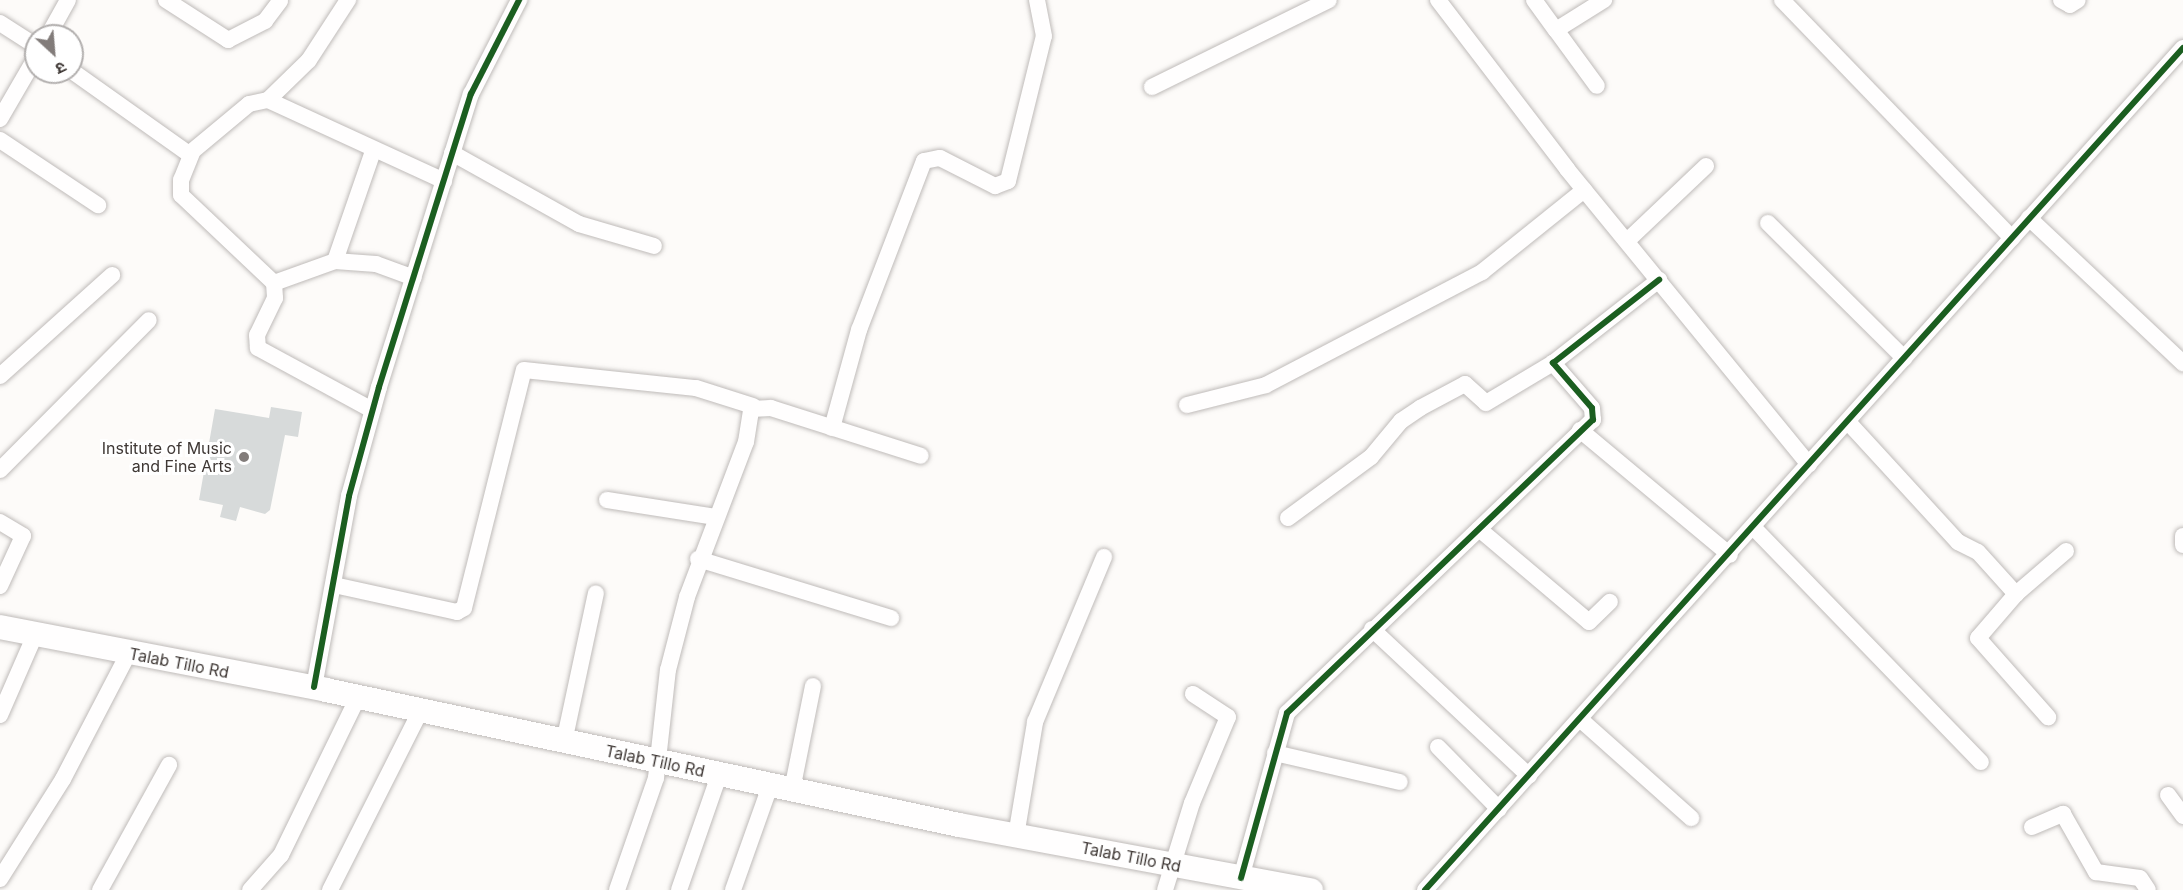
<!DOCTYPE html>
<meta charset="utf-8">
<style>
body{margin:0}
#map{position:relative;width:2183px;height:890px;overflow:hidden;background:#fdfbf9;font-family:Inter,"Noto Sans Devanagari",sans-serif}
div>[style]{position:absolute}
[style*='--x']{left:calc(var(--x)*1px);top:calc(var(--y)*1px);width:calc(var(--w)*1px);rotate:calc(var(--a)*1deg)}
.building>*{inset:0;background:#d7dada}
.roads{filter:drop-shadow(0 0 2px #bfbbb9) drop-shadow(0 0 2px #bfbbb9)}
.street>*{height:16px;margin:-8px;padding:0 8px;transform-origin:8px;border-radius:8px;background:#fffefe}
.secondary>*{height:24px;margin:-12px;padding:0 12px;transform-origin:12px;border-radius:12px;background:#fffefe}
.cycleway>*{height:6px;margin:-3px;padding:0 3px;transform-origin:3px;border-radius:3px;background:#1b5e20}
.dots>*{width:16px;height:16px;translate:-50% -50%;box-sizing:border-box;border:3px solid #fff;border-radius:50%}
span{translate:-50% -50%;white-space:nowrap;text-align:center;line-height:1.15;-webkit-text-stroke:6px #fff;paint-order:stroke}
.poi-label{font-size:16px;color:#3f3835}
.right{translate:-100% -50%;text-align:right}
.street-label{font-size:16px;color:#3f3835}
.north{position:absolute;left:24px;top:24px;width:60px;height:60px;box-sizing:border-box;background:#fff;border:2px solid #b2afae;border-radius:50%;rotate:154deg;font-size:16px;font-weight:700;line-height:24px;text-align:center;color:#3f3835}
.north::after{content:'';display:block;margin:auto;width:21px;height:27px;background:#827c7a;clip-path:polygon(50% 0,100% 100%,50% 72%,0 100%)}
</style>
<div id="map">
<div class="building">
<div style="clip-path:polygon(271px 407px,302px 412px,298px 437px,285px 435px,270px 510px,265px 514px,240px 507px,236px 521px,220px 517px,223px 505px,199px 500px,215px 409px,269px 418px)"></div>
</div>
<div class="roads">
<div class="street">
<div style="--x:166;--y:0;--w:74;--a:32.8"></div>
<div style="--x:228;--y:40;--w:42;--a:-27.2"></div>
<div style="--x:265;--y:21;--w:25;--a:-53"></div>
<div style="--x:1438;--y:0;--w:213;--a:52.6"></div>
<div style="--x:1567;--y:169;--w:382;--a:50.7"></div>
<div style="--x:1534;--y:0;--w:37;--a:54"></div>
<div style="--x:1556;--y:30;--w:57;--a:-32"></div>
<div style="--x:1782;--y:0;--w:331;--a:46"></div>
<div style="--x:2061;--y:0;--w:10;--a:29"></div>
<div style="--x:2070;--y:5;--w:9;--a:-32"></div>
<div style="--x:0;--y:23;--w:43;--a:32.6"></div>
<div style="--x:1556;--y:30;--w:69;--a:53.8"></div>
<div style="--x:48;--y:36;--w:41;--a:-60.9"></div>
<div style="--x:72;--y:71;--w:143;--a:35.4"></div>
<div style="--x:189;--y:154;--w:78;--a:-39.8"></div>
<div style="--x:249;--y:104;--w:19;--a:-12"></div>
<div style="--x:268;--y:100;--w:194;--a:24.7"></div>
<div style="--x:1152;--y:87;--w:197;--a:-26.2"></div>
<div style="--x:268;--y:100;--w:57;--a:-44.3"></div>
<div style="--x:309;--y:60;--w:72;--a:-57"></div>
<div style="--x:0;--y:119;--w:72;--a:-59.9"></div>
<div style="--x:0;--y:140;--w:118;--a:33.6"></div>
<div style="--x:192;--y:153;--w:29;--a:112"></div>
<div style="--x:181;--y:180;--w:15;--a:90"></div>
<div style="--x:181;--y:195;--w:128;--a:43.4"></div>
<div style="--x:274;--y:283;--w:15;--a:86"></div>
<div style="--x:275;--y:298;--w:41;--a:115.9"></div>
<div style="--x:257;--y:335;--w:13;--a:86"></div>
<div style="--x:258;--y:348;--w:130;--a:28.5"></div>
<div style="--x:452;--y:153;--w:145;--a:29.2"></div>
<div style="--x:579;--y:224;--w:78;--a:16.3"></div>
<div style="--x:2029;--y:218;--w:212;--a:43.3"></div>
<div style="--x:1768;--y:223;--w:192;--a:44.8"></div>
<div style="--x:1627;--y:241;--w:109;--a:-43.5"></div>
<div style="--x:335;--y:261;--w:116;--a:-70.9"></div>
<div style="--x:274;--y:283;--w:65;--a:-19.8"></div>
<div style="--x:335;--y:261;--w:41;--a:4.2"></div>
<div style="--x:376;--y:264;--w:40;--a:20.2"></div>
<div style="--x:0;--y:376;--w:151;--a:-42"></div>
<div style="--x:1187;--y:405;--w:81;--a:-14.2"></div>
<div style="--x:1266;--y:385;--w:244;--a:-27.6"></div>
<div style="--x:1482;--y:272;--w:131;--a:-38.8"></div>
<div style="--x:1848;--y:422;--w:163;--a:47.5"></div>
<div style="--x:1958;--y:542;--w:22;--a:27"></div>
<div style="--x:1978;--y:552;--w:57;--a:47.9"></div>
<div style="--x:2016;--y:594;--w:58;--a:130.8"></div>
<div style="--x:1978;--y:638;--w:106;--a:48.5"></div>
<div style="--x:832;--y:428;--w:102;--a:-74.6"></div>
<div style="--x:859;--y:330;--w:181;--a:-69"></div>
<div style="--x:924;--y:161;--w:16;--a:-11"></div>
<div style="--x:940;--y:158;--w:62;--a:27"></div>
<div style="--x:995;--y:186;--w:14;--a:-21"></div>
<div style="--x:1008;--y:181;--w:149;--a:-76.1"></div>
<div style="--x:1044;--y:36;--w:37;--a:-101"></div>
<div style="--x:1580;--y:430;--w:195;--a:39.8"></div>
<div style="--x:0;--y:470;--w:211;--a:-45.2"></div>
<div style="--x:607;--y:500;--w:110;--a:8.9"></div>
<div style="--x:1288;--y:518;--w:103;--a:-36.3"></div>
<div style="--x:1371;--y:457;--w:47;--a:-50.2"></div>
<div style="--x:1401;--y:421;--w:23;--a:-34"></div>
<div style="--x:1420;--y:408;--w:51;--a:-28.1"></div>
<div style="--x:1465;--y:384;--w:28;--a:42"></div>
<div style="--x:1486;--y:403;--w:78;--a:-30.8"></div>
<div style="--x:0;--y:522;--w:27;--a:31"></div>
<div style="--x:23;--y:536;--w:55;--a:114.7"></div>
<div style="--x:1754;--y:528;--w:326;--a:45.9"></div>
<div style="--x:1479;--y:529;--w:144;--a:40.2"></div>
<div style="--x:1589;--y:622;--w:29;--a:-44"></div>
<div style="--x:2183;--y:536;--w:9;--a:90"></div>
<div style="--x:698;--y:559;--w:202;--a:17"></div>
<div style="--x:334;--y:585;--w:126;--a:12.4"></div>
<div style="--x:457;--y:612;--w:8;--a:-30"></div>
<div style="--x:464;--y:608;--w:245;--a:-75.9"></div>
<div style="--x:524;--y:370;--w:173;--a:6"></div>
<div style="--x:696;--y:388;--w:60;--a:17.5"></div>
<div style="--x:2016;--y:594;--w:66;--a:-40.7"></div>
<div style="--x:1372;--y:629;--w:215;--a:43.1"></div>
<div style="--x:314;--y:687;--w:194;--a:-79.6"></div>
<div style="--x:349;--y:496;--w:113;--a:-74.6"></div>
<div style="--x:379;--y:387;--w:307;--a:-72.6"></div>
<div style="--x:471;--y:94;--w:106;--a:-62.9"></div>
<div style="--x:0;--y:715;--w:87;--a:-66.4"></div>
<div style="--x:1580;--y:719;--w:149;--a:41.7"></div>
<div style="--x:564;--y:742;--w:152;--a:-77.9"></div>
<div style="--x:1438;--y:747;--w:87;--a:45.5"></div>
<div style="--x:1275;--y:753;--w:128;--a:13.1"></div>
<div style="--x:792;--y:790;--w:106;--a:-78.6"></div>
<div style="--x:2168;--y:795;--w:26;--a:54"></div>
<div style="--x:2032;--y:827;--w:34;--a:-23"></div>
<div style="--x:2063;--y:814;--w:67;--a:60.4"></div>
<div style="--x:2096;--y:872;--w:44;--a:7.8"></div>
<div style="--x:2140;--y:878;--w:14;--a:56"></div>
<div style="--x:1016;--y:836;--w:116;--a:-80.5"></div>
<div style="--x:1035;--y:722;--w:179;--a:-67.3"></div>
<div style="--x:1241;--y:878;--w:171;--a:-74.4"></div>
<div style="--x:1287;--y:713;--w:424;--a:-43.8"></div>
<div style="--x:1593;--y:420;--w:12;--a:-95"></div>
<div style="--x:1592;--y:408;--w:60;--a:-130.9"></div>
<div style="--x:1553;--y:363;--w:135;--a:-38.1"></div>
<div style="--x:0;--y:879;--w:118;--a:-57.8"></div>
<div style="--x:63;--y:779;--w:141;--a:-62.5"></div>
<div style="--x:100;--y:890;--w:143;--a:-61.1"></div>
<div style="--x:250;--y:890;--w:47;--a:-48.5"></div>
<div style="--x:281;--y:855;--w:176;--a:-64"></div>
<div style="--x:330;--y:890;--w:202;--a:-63.2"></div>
<div style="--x:617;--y:890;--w:119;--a:-70.8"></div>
<div style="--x:656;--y:778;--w:109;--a:-83.7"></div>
<div style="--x:668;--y:670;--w:75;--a:-75.4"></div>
<div style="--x:687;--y:597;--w:166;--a:-69.2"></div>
<div style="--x:746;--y:442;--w:33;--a:-81"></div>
<div style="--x:751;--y:409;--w:20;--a:-3"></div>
<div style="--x:771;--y:408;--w:157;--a:17.7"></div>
<div style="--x:679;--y:890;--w:122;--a:-70.8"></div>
<div style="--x:733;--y:890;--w:110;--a:-70.4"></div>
<div style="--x:1165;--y:890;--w:91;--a:-72.8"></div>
<div style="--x:1192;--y:803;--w:93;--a:-67.3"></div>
<div style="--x:1228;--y:717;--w:42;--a:-146.7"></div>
<div style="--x:1425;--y:890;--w:1133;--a:-48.01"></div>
</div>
<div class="secondary">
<div style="--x:0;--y:627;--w:332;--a:10.9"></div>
<div style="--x:326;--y:690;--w:647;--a:12.04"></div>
<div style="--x:959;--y:825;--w:358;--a:10.5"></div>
</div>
</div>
<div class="cycleway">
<div style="--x:314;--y:687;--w:194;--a:-79.6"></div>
<div style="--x:349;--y:496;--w:113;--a:-74.6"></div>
<div style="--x:379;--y:387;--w:307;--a:-72.6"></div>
<div style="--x:471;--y:94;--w:106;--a:-62.9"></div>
<div style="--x:1241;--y:878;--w:171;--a:-74.4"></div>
<div style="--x:1287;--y:713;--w:424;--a:-43.8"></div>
<div style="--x:1593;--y:420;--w:12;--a:-95"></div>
<div style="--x:1592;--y:408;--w:60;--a:-130.9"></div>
<div style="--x:1553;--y:363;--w:135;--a:-38.1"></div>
<div style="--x:1425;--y:890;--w:1133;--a:-48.01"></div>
</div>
<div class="dots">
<div style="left:244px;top:457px;background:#827c7a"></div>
</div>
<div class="poi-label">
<span class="right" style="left:232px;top:457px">Institute of Music<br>and Fine Arts</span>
</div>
<div class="street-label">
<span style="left:179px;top:663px;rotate:11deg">Talab Tillo Rd</span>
<span style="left:655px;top:761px;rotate:12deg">Talab Tillo Rd</span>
<span style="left:1131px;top:857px;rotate:11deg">Talab Tillo Rd</span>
</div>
<div class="north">उ</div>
</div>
